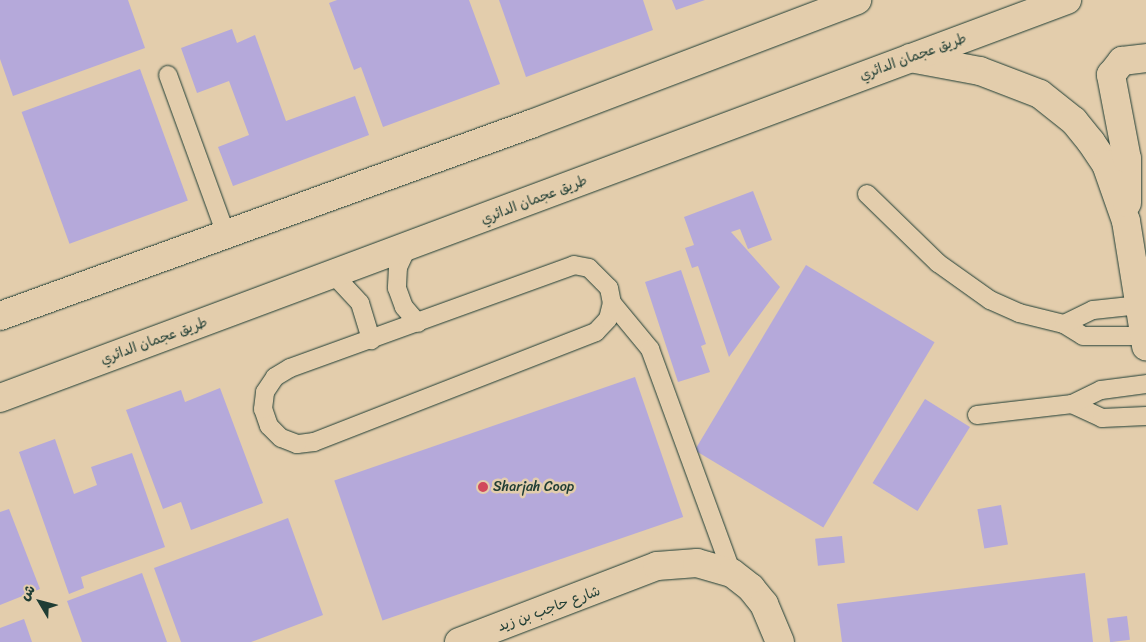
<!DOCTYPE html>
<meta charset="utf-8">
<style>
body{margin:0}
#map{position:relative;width:1146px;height:642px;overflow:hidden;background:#e3cdac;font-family:Sriracha,"Playpen Sans Arabic",sans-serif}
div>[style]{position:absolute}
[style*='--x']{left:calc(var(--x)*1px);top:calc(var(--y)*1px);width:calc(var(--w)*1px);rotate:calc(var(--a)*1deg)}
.building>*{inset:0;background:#b5a9da;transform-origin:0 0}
.roads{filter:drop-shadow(0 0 1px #1f3d34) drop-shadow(0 0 1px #1f3d34)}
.lane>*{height:18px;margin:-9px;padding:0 9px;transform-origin:9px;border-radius:9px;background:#e3cdac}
.street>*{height:28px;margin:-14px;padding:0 14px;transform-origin:14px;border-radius:14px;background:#e3cdac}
.secondary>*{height:28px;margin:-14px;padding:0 14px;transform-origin:14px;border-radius:14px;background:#e3cdac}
.dots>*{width:14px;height:14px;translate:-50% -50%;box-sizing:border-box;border:2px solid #e3cdac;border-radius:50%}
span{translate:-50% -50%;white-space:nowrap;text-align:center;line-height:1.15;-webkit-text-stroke:5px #e3cdac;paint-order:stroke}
.street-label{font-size:14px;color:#1f3d34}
.poi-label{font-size:14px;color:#1f3d34}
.left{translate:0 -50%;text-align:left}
.north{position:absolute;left:15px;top:577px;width:50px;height:50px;-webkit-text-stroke:4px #e3cdac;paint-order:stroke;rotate:307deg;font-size:14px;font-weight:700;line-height:20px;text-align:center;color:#1f3d34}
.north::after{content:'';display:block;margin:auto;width:18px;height:22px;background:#1f3d34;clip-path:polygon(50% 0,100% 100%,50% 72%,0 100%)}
</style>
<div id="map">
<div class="building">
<div style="clip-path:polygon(0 0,128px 0,145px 48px,13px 96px,0 59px)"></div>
<div style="clip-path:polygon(337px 0,469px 0,500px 84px,383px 127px,361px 67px,354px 70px,329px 3px)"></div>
<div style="clip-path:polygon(499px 0,643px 0,653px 30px,526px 77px)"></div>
<div style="clip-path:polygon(672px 0,705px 0,676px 10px)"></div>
<div style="clip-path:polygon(232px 29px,237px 43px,255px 35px,286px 121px,355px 96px,369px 135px,233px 186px,218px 147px,249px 135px,229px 81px,197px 93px,181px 48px)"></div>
<div style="left:140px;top:69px;width:140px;height:126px;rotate:70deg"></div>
<div style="clip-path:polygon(753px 191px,772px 240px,748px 249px,740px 229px,731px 232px,780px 287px,729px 357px,698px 266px,692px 268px,685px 248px,694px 245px,684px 217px)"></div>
<div style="left:806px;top:265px;width:150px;height:216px;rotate:31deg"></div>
<div style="clip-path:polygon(681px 270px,706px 344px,701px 346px,710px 372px,678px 382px,645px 282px)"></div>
<div style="left:635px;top:377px;width:148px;height:318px;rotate:71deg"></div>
<div style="clip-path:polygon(220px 388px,263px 503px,191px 530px,181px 502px,163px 509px,126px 410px,181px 390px,185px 402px)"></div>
<div style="left:925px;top:399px;width:53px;height:99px;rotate:32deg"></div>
<div style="clip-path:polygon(55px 439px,74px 494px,97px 485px,91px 467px,132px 453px,165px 547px,81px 577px,84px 588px,69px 594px,19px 452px)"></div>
<div style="left:1001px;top:505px;width:40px;height:24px;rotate:80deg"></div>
<div style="clip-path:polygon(9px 509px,40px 589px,0 605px,0 512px)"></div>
<div style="clip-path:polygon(288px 518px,323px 615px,251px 642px,181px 642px,154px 568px)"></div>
<div style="left:842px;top:536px;width:27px;height:27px;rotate:84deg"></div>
<div style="clip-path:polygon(142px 573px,167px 642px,82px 642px,67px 601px)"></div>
<div style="clip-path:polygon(1085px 573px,1093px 642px,842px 642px,837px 604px)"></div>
<div style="left:1127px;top:616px;width:24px;height:20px;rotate:83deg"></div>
<div style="clip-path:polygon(24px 619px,32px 642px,0 642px,0 628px)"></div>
</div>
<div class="roads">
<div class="lane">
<div style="--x:168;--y:75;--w:169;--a:70"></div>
<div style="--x:867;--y:194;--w:99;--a:44.2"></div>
<div style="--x:938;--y:263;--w:64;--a:35.4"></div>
<div style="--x:990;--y:300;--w:32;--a:24"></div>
<div style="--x:1019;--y:313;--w:46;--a:13.7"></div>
<div style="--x:1064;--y:324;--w:22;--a:32"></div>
<div style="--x:1083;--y:336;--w:62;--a:0"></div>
<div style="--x:407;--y:248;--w:21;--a:115"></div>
<div style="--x:398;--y:267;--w:21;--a:93"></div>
<div style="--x:397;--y:288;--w:20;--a:70"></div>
<div style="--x:404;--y:307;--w:21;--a:49"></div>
<div style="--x:574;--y:265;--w:15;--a:11"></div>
<div style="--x:589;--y:268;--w:28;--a:45"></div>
<div style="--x:609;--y:288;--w:15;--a:79"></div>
<div style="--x:612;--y:303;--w:16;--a:104"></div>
<div style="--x:608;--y:319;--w:18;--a:133"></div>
<div style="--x:596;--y:332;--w:303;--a:158.7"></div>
<div style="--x:314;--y:442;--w:17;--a:173"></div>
<div style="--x:297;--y:444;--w:17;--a:-159"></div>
<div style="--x:281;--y:438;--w:17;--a:-135"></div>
<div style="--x:269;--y:426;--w:18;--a:-109"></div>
<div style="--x:263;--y:409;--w:17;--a:-83"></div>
<div style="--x:265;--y:392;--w:18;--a:-56"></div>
<div style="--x:275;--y:377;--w:17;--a:-31"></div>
<div style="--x:290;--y:368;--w:302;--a:-19.9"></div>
<div style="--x:334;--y:275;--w:38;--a:47"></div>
<div style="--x:360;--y:303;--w:39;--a:73"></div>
<div style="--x:612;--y:303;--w:60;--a:50.4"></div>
<div style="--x:650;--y:349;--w:239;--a:69.9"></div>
<div style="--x:1064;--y:324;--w:32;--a:-26"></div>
<div style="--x:1093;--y:310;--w:47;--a:-6.1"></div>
<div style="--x:1072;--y:404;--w:33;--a:25"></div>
<div style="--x:1102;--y:418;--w:44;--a:-2.6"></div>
<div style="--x:977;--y:415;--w:96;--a:-6.6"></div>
<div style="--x:1072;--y:404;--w:32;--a:-26"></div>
<div style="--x:1101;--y:390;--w:45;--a:-7.6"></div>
</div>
<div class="street">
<div style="--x:459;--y:642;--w:212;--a:-21"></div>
<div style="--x:657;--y:566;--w:40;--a:-4.3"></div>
<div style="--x:697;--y:563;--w:36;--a:16"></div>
<div style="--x:732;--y:573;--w:24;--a:38"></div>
<div style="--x:751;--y:588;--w:21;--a:51"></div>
<div style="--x:764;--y:604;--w:41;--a:67.2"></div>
</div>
<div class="secondary">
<div style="--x:910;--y:58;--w:71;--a:10.5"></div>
<div style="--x:980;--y:71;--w:64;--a:21"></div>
<div style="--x:1040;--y:94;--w:43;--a:38.5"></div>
<div style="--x:1074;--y:121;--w:27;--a:51"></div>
<div style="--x:1091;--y:142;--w:27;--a:56"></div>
<div style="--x:1106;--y:164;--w:60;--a:70.7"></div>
<div style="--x:1126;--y:221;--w:127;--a:80.9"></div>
<div style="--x:1127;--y:203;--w:44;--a:-90"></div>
<div style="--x:1127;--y:159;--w:86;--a:-100.8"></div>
<div style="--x:1111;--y:75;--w:18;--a:-52"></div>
<div style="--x:1122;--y:61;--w:24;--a:-7"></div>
<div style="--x:0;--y:316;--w:565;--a:-19.88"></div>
<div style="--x:531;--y:124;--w:349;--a:-20.8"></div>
<div style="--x:0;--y:398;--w:1139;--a:-20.46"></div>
</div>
</div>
<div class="dots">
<div style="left:483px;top:487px;background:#d1495b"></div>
</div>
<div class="street-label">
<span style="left:913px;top:57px;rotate:-20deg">طريق عجمان الدائري</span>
<span style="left:534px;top:200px;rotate:-21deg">طريق عجمان الدائري</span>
<span style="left:154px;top:341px;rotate:-20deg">طريق عجمان الدائري</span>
<span style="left:549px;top:609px;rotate:-20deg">شارع حاجب بن زيد</span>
</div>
<div class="poi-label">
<span class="left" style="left:493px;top:487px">Sharjah Coop</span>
</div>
<div class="north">ش</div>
</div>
